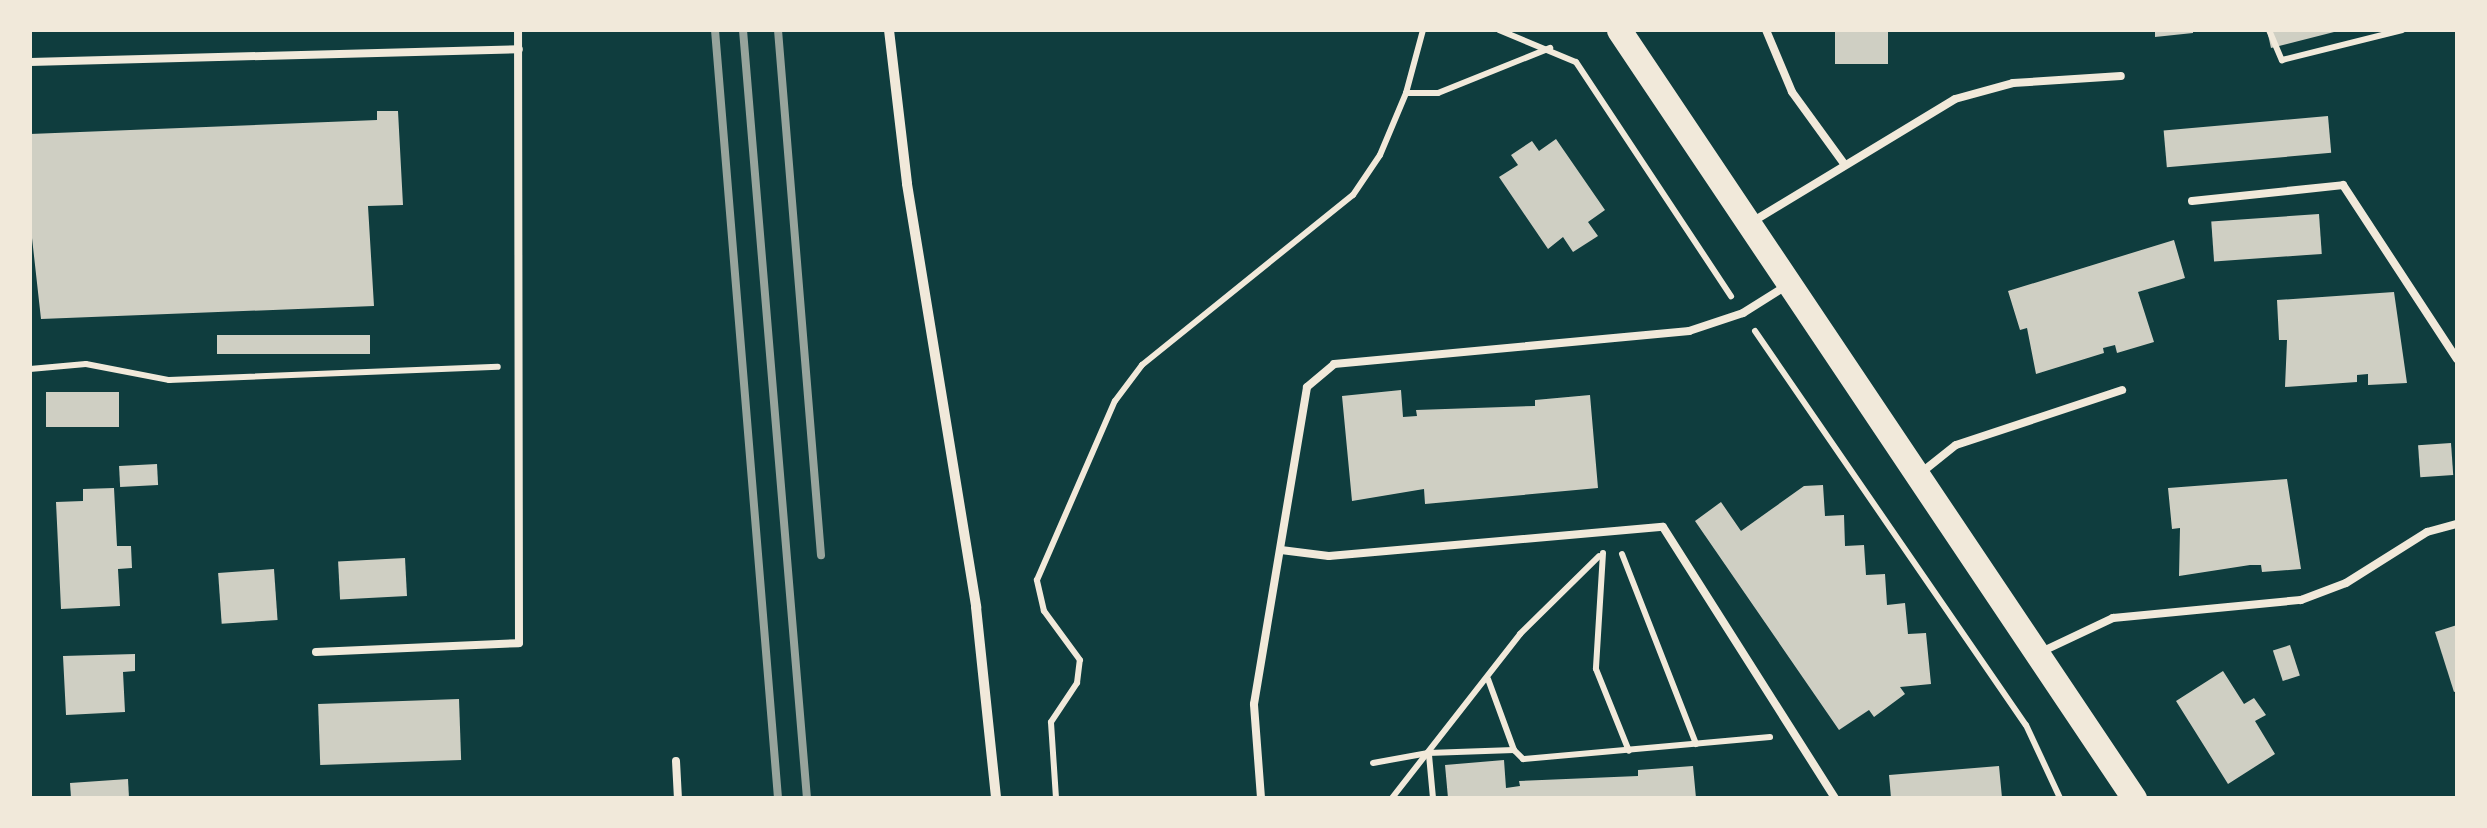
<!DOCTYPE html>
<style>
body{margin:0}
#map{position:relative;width:2487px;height:828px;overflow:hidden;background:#0f3d3e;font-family:"PT Sans",sans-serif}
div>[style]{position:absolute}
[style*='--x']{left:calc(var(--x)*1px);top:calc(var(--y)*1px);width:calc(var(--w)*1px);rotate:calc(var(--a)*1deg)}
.building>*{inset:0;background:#cfcfc3;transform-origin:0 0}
.path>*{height:6px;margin:-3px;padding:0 3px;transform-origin:3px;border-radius:3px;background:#f1e9da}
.service>*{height:8px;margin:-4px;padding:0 4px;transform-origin:4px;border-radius:4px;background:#f1e9da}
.minor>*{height:10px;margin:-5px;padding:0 5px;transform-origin:5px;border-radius:5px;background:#f1e9da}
.primary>*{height:25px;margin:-12.5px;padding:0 12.5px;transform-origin:12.5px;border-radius:12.5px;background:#f1e9da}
.rail>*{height:8px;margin:-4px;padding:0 4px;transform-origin:4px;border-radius:4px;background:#97a49c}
span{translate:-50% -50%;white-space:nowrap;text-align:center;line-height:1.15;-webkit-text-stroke:8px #f1e9da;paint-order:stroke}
.frame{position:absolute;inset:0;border:32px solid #f1e9da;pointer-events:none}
</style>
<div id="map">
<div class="building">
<div style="left:1835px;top:30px;width:53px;height:34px"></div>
<div style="clip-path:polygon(2155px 30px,2193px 30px,2193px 33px,2155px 37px)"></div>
<div style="clip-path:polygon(2267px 30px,2337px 30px,2338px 31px,2271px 48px)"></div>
<div style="clip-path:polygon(377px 111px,398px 111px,403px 205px,368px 206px,374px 306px,41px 319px,30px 220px,30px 134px,377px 120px)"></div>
<div style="left:2328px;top:116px;width:37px;height:165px;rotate:85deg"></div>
<div style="clip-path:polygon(1556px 139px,1605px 210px,1588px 222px,1598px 236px,1573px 252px,1563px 237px,1548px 249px,1499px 177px,1518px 165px,1511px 155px,1532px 141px,1539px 151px)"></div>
<div style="left:2319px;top:214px;width:40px;height:108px;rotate:86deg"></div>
<div style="clip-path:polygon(2174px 240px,2185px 278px,2138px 292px,2154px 342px,2117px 353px,2115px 345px,2103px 348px,2104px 353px,2036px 374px,2027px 328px,2020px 330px,2008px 291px)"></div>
<div style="clip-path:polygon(2394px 292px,2407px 383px,2368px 385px,2368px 374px,2357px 375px,2357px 382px,2285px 387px,2287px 340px,2279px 340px,2277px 300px)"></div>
<div style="left:370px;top:335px;width:19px;height:153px;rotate:90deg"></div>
<div style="clip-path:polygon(1401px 390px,1403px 417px,1417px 416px,1416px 410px,1535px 406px,1535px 400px,1590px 395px,1598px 488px,1425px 504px,1424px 489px,1352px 501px,1342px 396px)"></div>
<div style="left:46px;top:392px;width:73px;height:35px"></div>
<div style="left:2451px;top:443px;width:32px;height:33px;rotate:86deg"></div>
<div style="left:157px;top:464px;width:21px;height:38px;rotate:87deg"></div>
<div style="clip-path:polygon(2287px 479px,2301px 569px,2262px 572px,2261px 565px,2250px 565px,2179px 576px,2180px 528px,2172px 529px,2168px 488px)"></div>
<div style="clip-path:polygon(1823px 485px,1825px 516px,1844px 515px,1845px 546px,1864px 545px,1866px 575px,1885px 574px,1887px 605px,1905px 603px,1908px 634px,1926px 633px,1931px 684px,1900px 687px,1905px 694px,1874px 717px,1869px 710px,1839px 730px,1695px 521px,1721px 502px,1741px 531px,1804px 486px)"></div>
<div style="clip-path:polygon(114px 488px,117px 546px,131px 546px,132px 568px,118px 569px,120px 606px,61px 609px,56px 502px,83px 501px,83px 489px)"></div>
<div style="left:405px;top:558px;width:38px;height:67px;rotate:87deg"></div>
<div style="left:274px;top:569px;width:51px;height:56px;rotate:86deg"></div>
<div style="clip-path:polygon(2457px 625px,2457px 691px,2454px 692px,2435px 632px)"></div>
<div style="left:2290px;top:645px;width:32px;height:18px;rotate:72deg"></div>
<div style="clip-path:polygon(135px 654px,135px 671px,123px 672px,125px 712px,66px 715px,63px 656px)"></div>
<div style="clip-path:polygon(2223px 671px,2244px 704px,2254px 698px,2266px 715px,2255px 721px,2275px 754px,2228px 784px,2176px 701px)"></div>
<div style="left:459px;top:699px;width:61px;height:141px;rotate:88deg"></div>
<div style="clip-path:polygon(1504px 760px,1506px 788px,1520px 786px,1519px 781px,1638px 776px,1638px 770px,1693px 766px,1696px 798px,1448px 798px,1445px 765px)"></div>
<div style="clip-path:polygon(1999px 766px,2002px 798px,1891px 798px,1889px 775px)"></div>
<div style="clip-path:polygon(128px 779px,129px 798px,71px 798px,70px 783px)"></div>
</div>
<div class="path">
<div style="--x:1499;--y:30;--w:83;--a:22.6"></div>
<div style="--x:1576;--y:62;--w:281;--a:56.5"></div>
<div style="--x:2269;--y:30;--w:33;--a:67"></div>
<div style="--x:2282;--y:60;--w:124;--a:-14"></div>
<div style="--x:1406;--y:93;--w:32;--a:0"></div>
<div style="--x:1438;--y:93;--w:121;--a:-21.9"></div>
<div style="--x:1755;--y:331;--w:478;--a:55.5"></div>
<div style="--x:2026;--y:725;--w:81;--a:65"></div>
<div style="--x:30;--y:369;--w:56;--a:-5.1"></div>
<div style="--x:86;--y:364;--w:85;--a:10.9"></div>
<div style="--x:169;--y:380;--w:329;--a:-2.3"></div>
<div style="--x:1603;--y:553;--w:116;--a:93.5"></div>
<div style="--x:1596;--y:669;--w:88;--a:68.1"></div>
<div style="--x:1622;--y:554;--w:204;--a:68.7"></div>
<div style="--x:1488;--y:679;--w:76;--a:69.9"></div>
<div style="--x:1429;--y:755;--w:43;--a:84.7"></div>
<div style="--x:1373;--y:763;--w:56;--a:-10.3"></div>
<div style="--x:1428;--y:753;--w:86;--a:-2"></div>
<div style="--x:1514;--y:750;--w:13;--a:45"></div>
<div style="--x:1523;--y:759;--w:248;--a:-5.1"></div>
<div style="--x:1056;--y:798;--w:76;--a:-93.8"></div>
<div style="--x:1051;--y:722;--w:47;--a:-56.3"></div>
<div style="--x:1077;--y:683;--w:23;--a:-83"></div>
<div style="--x:1080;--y:660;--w:61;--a:-126.3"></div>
<div style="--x:1044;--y:611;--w:32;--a:-103"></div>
<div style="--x:1037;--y:580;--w:195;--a:-66.5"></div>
<div style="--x:1115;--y:401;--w:45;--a:-53.1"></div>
<div style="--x:1142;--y:365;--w:271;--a:-38.9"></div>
<div style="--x:1353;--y:195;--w:48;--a:-56"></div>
<div style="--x:1380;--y:155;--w:67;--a:-67.2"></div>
<div style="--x:1406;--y:93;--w:65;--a:-74.9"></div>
<div style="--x:1392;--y:798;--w:208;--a:-52"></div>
<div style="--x:1520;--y:634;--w:111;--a:-44.6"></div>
</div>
<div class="service">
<div style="--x:1766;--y:30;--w:67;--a:67.2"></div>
<div style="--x:1792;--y:92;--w:90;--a:54"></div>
<div style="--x:30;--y:62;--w:489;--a:-1.5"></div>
<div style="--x:2192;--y:201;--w:152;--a:-6"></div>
<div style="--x:2343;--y:185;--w:208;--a:56.8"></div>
<div style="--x:1752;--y:222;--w:237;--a:-31.2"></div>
<div style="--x:1955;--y:99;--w:60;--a:-15.4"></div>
<div style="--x:2013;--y:83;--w:108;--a:-3.7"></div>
<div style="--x:1922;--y:472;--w:43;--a:-38.5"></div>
<div style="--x:1956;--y:445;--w:175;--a:-18.3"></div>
<div style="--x:1281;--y:550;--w:48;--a:7.1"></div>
<div style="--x:1329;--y:556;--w:335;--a:-5"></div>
<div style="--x:1663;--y:527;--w:321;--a:57.6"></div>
<div style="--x:316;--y:652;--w:203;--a:-2.5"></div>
<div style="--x:519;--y:643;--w:613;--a:-90.09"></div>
<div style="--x:2041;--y:652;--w:80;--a:-25.3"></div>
<div style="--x:2113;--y:618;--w:189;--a:-5.5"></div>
<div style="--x:2301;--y:600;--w:48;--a:-20.7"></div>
<div style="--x:2346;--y:583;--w:96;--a:-32.2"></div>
<div style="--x:2427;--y:532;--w:31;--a:-15"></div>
<div style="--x:676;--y:761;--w:37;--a:87"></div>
<div style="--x:1261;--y:798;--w:94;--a:-94.3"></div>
<div style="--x:1254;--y:704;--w:321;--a:-80.5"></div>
<div style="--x:1307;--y:387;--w:35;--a:-40"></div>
<div style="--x:1334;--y:364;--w:357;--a:-5.3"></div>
<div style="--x:1689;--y:331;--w:57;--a:-18.4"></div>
<div style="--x:1743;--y:313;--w:51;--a:-32.1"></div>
</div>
<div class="minor">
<div style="--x:889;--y:30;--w:155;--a:83.3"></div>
<div style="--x:907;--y:184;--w:429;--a:80.7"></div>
<div style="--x:976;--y:607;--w:192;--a:84"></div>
</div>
<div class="primary">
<div style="--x:1619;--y:30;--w:925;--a:56.16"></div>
</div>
<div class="rail">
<div style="--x:715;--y:30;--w:771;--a:85.31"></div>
<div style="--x:743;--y:30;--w:771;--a:85.24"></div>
<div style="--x:778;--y:30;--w:527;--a:85.32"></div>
</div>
<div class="frame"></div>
</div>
